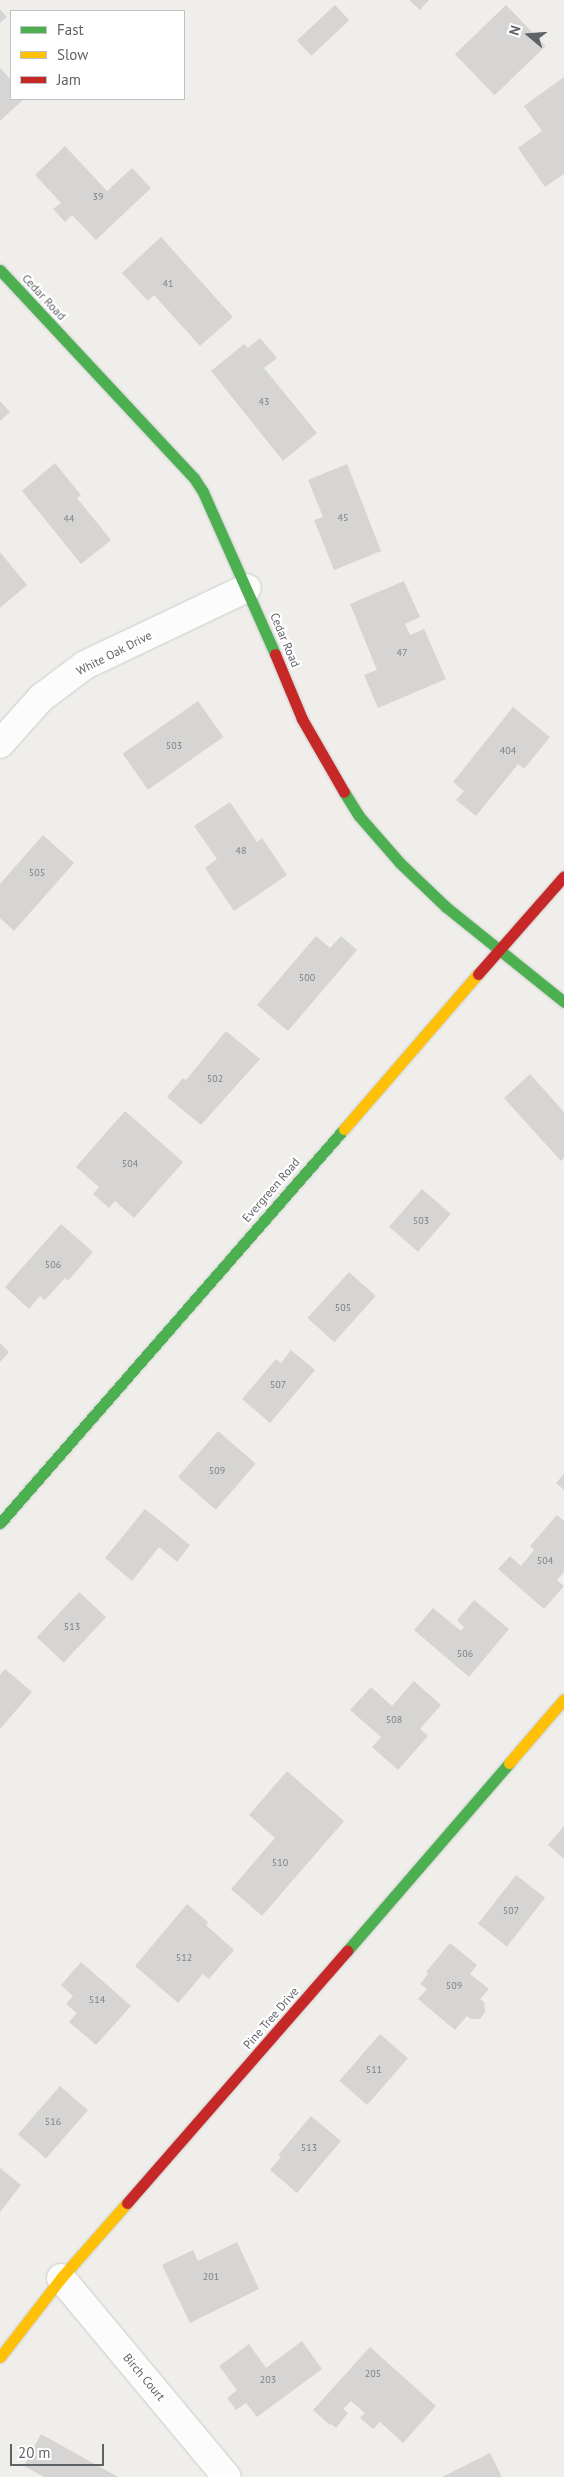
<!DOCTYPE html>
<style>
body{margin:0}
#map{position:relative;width:564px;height:2477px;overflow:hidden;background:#efeeea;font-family:"PT Sans",sans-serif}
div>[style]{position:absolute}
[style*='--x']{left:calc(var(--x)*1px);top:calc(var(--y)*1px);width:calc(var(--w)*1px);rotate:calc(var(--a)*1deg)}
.building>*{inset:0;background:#d6d5d3;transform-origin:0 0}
.roads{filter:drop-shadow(0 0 1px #cbcccc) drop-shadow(0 0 1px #cbcccc)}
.street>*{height:28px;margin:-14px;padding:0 14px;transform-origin:14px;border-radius:14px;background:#fdfcfc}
.fast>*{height:11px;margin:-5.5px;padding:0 5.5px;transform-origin:5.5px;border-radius:5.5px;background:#4caf50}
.slow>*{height:11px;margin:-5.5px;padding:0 5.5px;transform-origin:5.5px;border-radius:5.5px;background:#ffc107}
.jam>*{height:11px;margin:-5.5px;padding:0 5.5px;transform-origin:5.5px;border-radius:5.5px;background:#c62828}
span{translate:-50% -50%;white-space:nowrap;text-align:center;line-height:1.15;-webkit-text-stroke:4.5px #fff;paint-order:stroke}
.number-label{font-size:10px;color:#7e8184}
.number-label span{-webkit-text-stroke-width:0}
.street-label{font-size:12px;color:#5f6368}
.legend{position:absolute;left:10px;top:10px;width:175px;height:90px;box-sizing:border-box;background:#fff;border:1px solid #bfc1c3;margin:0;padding:6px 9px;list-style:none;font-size:15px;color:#5f6368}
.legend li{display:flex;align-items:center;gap:10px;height:25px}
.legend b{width:25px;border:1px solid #bfc1c3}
.north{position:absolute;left:504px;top:10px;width:50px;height:50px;-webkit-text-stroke:4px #fff;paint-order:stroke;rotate:288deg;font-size:14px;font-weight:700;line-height:20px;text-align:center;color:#5f6368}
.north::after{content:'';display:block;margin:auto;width:18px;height:22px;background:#5f6368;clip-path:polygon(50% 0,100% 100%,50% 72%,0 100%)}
.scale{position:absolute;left:10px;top:2444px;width:94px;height:22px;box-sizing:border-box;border:2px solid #5f6368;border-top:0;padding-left:6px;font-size:15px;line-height:18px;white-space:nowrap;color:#5f6368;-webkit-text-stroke:4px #fff;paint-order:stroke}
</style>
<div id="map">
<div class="building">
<div style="clip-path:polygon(409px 0,429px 0,420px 10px)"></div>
<div style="left:335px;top:5px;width:21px;height:52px;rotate:47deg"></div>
<div style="left:506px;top:5px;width:57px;height:71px;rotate:46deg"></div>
<div style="clip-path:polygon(0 9px,7px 17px,0 23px)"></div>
<div style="clip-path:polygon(0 68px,11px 80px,11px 99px,24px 99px,0 121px)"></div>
<div style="clip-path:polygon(564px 77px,564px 174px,545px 187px,518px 148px,542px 131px,524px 106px)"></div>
<div style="clip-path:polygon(65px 146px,107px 191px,132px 168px,151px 188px,96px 240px,72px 215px,65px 222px,53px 209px,61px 203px,35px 175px)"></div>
<div style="clip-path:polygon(161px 237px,233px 317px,200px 346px,154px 295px,148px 301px,122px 273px)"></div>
<div style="clip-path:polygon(260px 338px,277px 358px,264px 368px,317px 433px,283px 461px,211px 371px,244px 344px,248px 348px)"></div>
<div style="clip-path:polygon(0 401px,10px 412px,0 421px)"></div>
<div style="clip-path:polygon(55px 463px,81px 495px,77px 498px,111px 540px,81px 564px,22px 491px)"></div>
<div style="clip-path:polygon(347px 464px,381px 551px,334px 570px,314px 520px,323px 517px,308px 480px)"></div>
<div style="clip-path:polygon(0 552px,27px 585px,0 608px)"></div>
<div style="clip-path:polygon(404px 581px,420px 617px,405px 624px,410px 635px,424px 629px,446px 679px,378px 708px,364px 675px,377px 670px,350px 604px)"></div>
<div style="left:198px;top:701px;width:44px;height:92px;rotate:55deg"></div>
<div style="clip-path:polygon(513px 707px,550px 737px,524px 769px,518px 764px,476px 816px,456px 800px,464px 791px,453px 782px)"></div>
<div style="clip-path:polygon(230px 802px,257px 842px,262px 838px,287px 875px,234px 911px,205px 868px,217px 859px,194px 826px)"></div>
<div style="clip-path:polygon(43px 835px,74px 863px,14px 931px,0 918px,0 884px)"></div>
<div style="clip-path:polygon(316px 936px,330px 948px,341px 936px,357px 950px,288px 1031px,257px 1005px)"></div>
<div style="clip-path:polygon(226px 1031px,260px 1059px,201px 1125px,167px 1097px,183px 1078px,186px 1080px)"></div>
<div style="clip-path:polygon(530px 1074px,564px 1112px,564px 1158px,561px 1161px,504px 1098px)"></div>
<div style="clip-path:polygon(125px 1111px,183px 1162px,134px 1218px,115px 1201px,109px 1208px,93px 1194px,99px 1187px,76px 1167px)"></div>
<div style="left:422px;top:1189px;width:38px;height:50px;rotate:41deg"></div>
<div style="clip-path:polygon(61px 1224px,93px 1252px,68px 1281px,65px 1278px,45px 1300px,40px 1296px,29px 1309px,5px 1287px)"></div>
<div style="left:349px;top:1272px;width:36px;height:62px;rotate:42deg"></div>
<div style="clip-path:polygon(0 1343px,9px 1352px,0 1362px)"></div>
<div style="clip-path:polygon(291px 1350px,315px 1370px,270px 1423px,242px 1399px,276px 1359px,281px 1363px)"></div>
<div style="left:218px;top:1431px;width:50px;height:61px;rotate:41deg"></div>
<div style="clip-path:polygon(564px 1474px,564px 1490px,556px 1483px)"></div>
<div style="clip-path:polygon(145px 1509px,190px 1545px,177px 1562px,159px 1547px,132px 1581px,105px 1558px)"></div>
<div style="clip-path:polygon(557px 1515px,564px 1521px,564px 1572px,557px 1580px,564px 1586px,544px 1609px,498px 1569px,510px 1556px,521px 1566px,534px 1550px,530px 1546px)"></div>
<div style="left:79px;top:1592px;width:37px;height:62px;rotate:43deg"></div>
<div style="clip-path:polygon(474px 1600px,509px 1629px,469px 1677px,414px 1630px,433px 1608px,461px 1631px,464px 1627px,457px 1620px)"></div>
<div style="clip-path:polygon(5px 1669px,32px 1692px,0 1729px,0 1675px)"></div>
<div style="clip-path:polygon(414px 1681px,441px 1705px,420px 1729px,428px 1736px,398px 1770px,372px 1747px,381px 1737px,350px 1710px,371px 1687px,392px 1706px)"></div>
<div style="clip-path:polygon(287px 1771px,344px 1821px,262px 1916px,231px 1889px,275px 1838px,249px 1815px)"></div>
<div style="clip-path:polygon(564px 1826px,564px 1859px,548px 1845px)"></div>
<div style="left:516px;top:1875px;width:37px;height:62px;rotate:38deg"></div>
<div style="clip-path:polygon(187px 1904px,208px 1922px,206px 1925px,234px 1950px,209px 1979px,203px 1974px,178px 2003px,135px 1966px)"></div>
<div style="clip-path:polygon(450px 1943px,477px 1965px,470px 1974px,489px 1989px,480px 1999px,484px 2002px,485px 2012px,480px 2019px,471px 2019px,467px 2016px,455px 2030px,418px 1999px,427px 1989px,420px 1984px,428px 1974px,426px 1972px)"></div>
<div style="clip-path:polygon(81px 1962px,131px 2006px,96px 2045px,69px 2022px,77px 2013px,66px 2004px,73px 1996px,61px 1985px)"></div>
<div style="left:380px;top:2034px;width:37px;height:62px;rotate:41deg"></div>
<div style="left:60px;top:2086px;width:37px;height:64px;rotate:41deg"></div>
<div style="clip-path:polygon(311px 2116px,341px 2141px,297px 2193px,270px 2170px,281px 2157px,278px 2155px)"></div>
<div style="clip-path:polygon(0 2168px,21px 2185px,0 2212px)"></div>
<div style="clip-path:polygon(237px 2242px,259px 2289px,190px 2323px,162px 2265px,193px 2250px,198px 2261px)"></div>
<div style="clip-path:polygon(302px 2341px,322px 2369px,257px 2417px,246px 2403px,236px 2410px,227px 2398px,237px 2390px,219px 2366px,249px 2344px,266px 2368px)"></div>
<div style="clip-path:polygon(370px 2347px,436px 2406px,403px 2443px,380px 2422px,373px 2429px,360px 2418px,365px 2413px,351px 2401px,343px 2409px,348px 2413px,336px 2428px,331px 2424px,330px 2425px,313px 2410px)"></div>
<div style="clip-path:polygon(41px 2434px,118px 2477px,44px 2477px,24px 2466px)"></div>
<div style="clip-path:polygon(490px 2453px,502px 2477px,442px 2477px)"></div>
</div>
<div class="roads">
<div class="street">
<div style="--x:0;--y:744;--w:62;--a:-48.3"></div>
<div style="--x:41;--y:698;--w:55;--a:-36.9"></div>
<div style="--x:85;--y:665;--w:179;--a:-25.4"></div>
<div style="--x:61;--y:2278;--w:259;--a:50.2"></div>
</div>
<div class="fast">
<div style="--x:0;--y:270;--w:284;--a:47"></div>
<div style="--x:194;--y:478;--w:17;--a:57"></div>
<div style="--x:203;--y:492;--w:177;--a:66"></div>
<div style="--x:344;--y:792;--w:28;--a:58"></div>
<div style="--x:359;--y:816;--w:62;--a:48.9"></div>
<div style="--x:400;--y:863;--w:64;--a:43.7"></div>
<div style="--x:446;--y:907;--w:151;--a:38.8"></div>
<div style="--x:0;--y:1523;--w:523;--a:-48.88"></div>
<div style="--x:347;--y:1951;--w:248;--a:-49.2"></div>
</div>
<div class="slow">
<div style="--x:344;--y:1129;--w:205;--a:-49.2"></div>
<div style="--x:509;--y:1763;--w:84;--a:-49.3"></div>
<div style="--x:0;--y:2357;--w:100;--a:-52.3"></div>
<div style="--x:61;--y:2278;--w:100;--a:-48.7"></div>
</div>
<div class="jam">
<div style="--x:275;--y:654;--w:70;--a:67.4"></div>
<div style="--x:302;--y:719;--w:84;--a:60.1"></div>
<div style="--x:478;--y:974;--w:130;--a:-48.7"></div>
<div style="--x:127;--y:2203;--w:335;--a:-48.9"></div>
</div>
</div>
<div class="number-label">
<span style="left:98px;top:197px">39</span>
<span style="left:168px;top:284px">41</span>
<span style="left:264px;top:402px">43</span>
<span style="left:343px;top:518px">45</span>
<span style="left:69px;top:519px">44</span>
<span style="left:402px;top:653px">47</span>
<span style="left:174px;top:746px">503</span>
<span style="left:508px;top:751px">404</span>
<span style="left:241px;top:851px">48</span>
<span style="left:37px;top:873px">505</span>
<span style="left:307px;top:978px">500</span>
<span style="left:215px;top:1079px">502</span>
<span style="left:130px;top:1164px">504</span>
<span style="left:421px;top:1221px">503</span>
<span style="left:53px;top:1265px">506</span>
<span style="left:343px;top:1308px">505</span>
<span style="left:278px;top:1385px">507</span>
<span style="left:217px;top:1471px">509</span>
<span style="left:545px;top:1561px">504</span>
<span style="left:72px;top:1627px">513</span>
<span style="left:465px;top:1654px">506</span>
<span style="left:394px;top:1720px">508</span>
<span style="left:280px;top:1863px">510</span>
<span style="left:511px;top:1911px">507</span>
<span style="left:184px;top:1958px">512</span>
<span style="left:454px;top:1986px">509</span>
<span style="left:97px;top:2000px">514</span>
<span style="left:374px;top:2070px">511</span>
<span style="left:53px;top:2122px">516</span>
<span style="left:309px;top:2148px">513</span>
<span style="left:211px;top:2277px">201</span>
<span style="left:373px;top:2374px">205</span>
<span style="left:268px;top:2380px">203</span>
</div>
<div class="street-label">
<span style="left:44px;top:297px;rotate:47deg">Cedar Road</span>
<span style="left:285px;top:640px;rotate:67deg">Cedar Road</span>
<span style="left:114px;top:653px;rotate:-27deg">White Oak Drive</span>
<span style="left:271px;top:1190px;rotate:-49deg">Evergreen Road</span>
<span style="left:271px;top:2018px;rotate:-49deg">Pine Tree Drive</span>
<span style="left:144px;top:2377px;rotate:50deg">Birch Court</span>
</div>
<ul class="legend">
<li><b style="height:6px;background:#4caf50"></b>Fast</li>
<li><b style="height:6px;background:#ffc107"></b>Slow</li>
<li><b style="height:6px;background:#c62828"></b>Jam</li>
</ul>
<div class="north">N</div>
<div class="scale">20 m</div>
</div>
